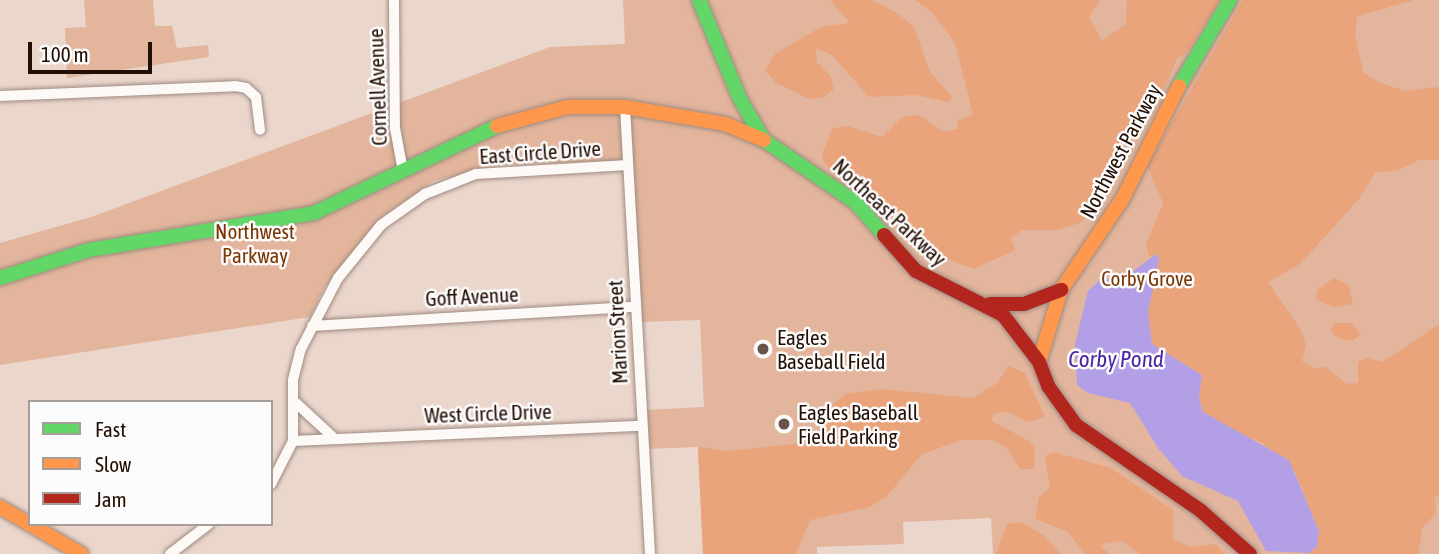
<!DOCTYPE html>
<style>
body{margin:0}
#map{position:relative;width:1439px;height:554px;overflow:hidden;background:#ebd6cc;font-family:"Asap Condensed",sans-serif}
div>[style]{position:absolute}
[style*='--x']{left:calc(var(--x)*1px);top:calc(var(--y)*1px);width:calc(var(--w)*1px);rotate:calc(var(--a)*1deg)}
.green>*{inset:0;background:#e3b59c}
.forest>*{inset:0;background:#e9a47c}
.water>*{inset:0;background:#b29fe6}
.roads{filter:drop-shadow(0 0 2px #9e8b80) drop-shadow(0 0 2px #9e8b80)}
.street>*{height:10px;margin:-5px;padding:0 5px;transform-origin:5px;border-radius:5px;background:#fcf9f7}
.fast>*{height:14px;margin:-7px;padding:0 7px;transform-origin:7px;border-radius:7px;background:#63d668}
.slow>*{height:14px;margin:-7px;padding:0 7px;transform-origin:7px;border-radius:7px;background:#ff974d}
.jam>*{height:14px;margin:-7px;padding:0 7px;transform-origin:7px;border-radius:7px;background:#b3261e}
.dots>*{width:19px;height:19px;translate:-50% -50%;box-sizing:border-box;border:4px solid #fcfcfc;border-radius:50%}
span{translate:-50% -50%;white-space:nowrap;text-align:center;line-height:1.15;-webkit-text-stroke:5px #fcfcfc;paint-order:stroke}
.street-label{font-size:21px;color:#230e03}
.park-label{font-size:21px;color:#7a3602}
.poi-label{font-size:21px;color:#230e03}
.left{translate:0 -50%;text-align:left}
.water-label{font-size:23px;color:#4d26a2;font-style:italic}
.legend{position:absolute;left:28px;top:400px;width:245px;height:126px;box-sizing:border-box;background:#fcfcfc;border:2px solid #a59d98;margin:0;padding:9px 12px;list-style:none;font-size:21px;color:#230e03}
.legend li{display:flex;align-items:center;gap:14px;height:35px}
.legend b{width:35px;border:2px solid #a59d98}
.scale{position:absolute;left:28px;top:42px;width:124px;height:32px;box-sizing:border-box;border:4px solid #230e03;border-top:0;padding-left:9px;font-size:21px;line-height:24px;white-space:nowrap;color:#230e03;-webkit-text-stroke:5px #fcfcfc;paint-order:stroke}
</style>
<div id="map">
<div class="green">
<div style="clip-path:polygon(84px 0,153px 0,155px 26px,172px 26px,177px 48px,208px 45px,209px 57px,67px 78px,65px 28px,86px 27px)"></div>
<div style="clip-path:polygon(623px 0,1439px 0,1439px 554px,993px 554px,991px 518px,903px 522px,904px 544px,817px 547px,817px 554px,703px 554px,698px 447px,647px 449px,645px 410px,704px 407px,700px 320px,641px 322px,632px 160px,499px 165px,434px 181px,380px 218px,324px 288px,310px 317px,0 365px,0 243px,91px 217px,550px 47px,625px 44px)"></div>
</div>
<div class="forest">
<div style="clip-path:polygon(830px 0,872px 0,897px 13px,914px 27px,930px 72px,952px 97px,948px 102px,916px 95px,869px 97px,832px 55px,816px 48px,817px 62px,831px 77px,834px 89px,824px 97px,809px 99px,776px 83px,765px 70px,775px 54px,821px 27px,850px 23px)"></div>
<div style="clip-path:polygon(915px 0,1100px 0,1089px 17px,1102px 41px,1126px 24px,1127px 0,1220px 0,1188px 51px,1177px 59px,1161px 96px,1144px 120px,1123px 132px,1118px 174px,1098px 205px,1080px 223px,1058px 230px,1022px 230px,1011px 238px,1015px 250px,974px 269px,946px 259px,918px 238px,901px 213px,883px 211px,865px 199px,825px 164px,822px 155px,832px 129px,847px 126px,882px 137px,902px 117px,919px 115px,944px 132px,958px 129px,957px 121px,973px 114px,955px 43px,931px 11px)"></div>
<div style="clip-path:polygon(1243px 0,1414px 0,1357px 16px,1355px 34px,1363px 72px,1381px 83px,1405px 91px,1439px 87px,1439px 160px,1419px 160px,1399px 170px,1375px 173px,1359px 199px,1312px 251px,1297px 266px,1268px 282px,1301px 330px,1306px 345px,1302px 361px,1313px 368px,1326px 367px,1347px 384px,1358px 383px,1358px 362px,1366px 358px,1383px 362px,1439px 324px,1439px 497px,1435px 497px,1436px 514px,1423px 526px,1418px 554px,1303px 554px,1309px 553px,1319px 531px,1295px 472px,1263px 443px,1219px 425px,1203px 412px,1199px 397px,1202px 375px,1152px 344px,1148px 312px,1159px 259px,1156px 254px,1149px 257px,1146px 244px,1163px 203px,1147px 166px)"></div>
<div style="clip-path:polygon(1334px 278px,1348px 284px,1353px 304px,1334px 307px,1316px 300px,1317px 290px)"></div>
<div style="clip-path:polygon(1335px 323px,1352px 323px,1361px 335px,1352px 341px,1339px 339px,1330px 330px)"></div>
<div style="clip-path:polygon(1009px 366px,1025px 373px,1045px 417px,1028px 422px,1007px 412px,993px 414px,992px 421px,1029px 441px,1035px 448px,1034px 469px,1020px 469px,1007px 448px,992px 440px,960px 440px,921px 455px,888px 495px,870px 507px,810px 520px,796px 554px,703px 554px,698px 447px,726px 451px,805px 443px,815px 439px,824px 413px,845px 394px,881px 389px,973px 398px,997px 383px)"></div>
<div style="clip-path:polygon(1053px 452px,1111px 468px,1173px 510px,1173px 539px,1191px 547px,1216px 544px,1224px 554px,1139px 554px,1122px 541px,1105px 543px,1101px 547px,1110px 554px,1085px 554px,1067px 531px,1035px 519px,1039px 497px,1050px 488px,1045px 457px)"></div>
<div style="clip-path:polygon(1021px 522px,1043px 535px,1061px 554px,996px 554px,1007px 524px)"></div>
</div>
<div class="water">
<div style="clip-path:polygon(1156px 254px,1159px 259px,1148px 312px,1152px 344px,1202px 375px,1199px 398px,1203px 412px,1289px 460px,1319px 531px,1317px 547px,1309px 553px,1266px 551px,1238px 501px,1182px 476px,1158px 448px,1130px 403px,1088px 393px,1077px 385px,1075px 344px,1088px 291px,1099px 281px,1127px 276px)"></div>
</div>
<div class="roads">
<div class="street">
<div style="--x:394;--y:0;--w:128;--a:89.6"></div>
<div style="--x:395;--y:128;--w:44;--a:79.5"></div>
<div style="--x:0;--y:96;--w:235;--a:-2.4"></div>
<div style="--x:235;--y:86;--w:11;--a:10"></div>
<div style="--x:246;--y:88;--w:13;--a:42"></div>
<div style="--x:256;--y:97;--w:33;--a:83"></div>
<div style="--x:625;--y:107;--w:448;--a:86.8"></div>
<div style="--x:312;--y:326;--w:323;--a:-3.4"></div>
<div style="--x:296;--y:403;--w:53;--a:42.7"></div>
<div style="--x:293;--y:441;--w:348;--a:-2.5"></div>
<div style="--x:271;--y:484;--w:48;--a:-62.9"></div>
<div style="--x:293;--y:441;--w:61;--a:-90"></div>
<div style="--x:293;--y:380;--w:32;--a:-76"></div>
<div style="--x:301;--y:349;--w:80;--a:-62.5"></div>
<div style="--x:338;--y:278;--w:68;--a:-50.9"></div>
<div style="--x:381;--y:225;--w:54;--a:-35.2"></div>
<div style="--x:425;--y:194;--w:55;--a:-21.4"></div>
<div style="--x:476;--y:174;--w:152;--a:-3.4"></div>
<div style="--x:170;--y:554;--w:49;--a:-37.6"></div>
</div>
<div class="fast">
<div style="--x:699;--y:0;--w:107;--a:67.5"></div>
<div style="--x:740;--y:99;--w:48;--a:59.7"></div>
<div style="--x:764;--y:140;--w:110;--a:34.3"></div>
<div style="--x:855;--y:202;--w:44;--a:48.7"></div>
<div style="--x:1179;--y:86;--w:100;--a:-59.3"></div>
<div style="--x:0;--y:278;--w:93;--a:-17.5"></div>
<div style="--x:89;--y:250;--w:228;--a:-9.3"></div>
<div style="--x:314;--y:213;--w:203;--a:-25.4"></div>
</div>
<div class="slow">
<div style="--x:497;--y:126;--w:73;--a:-15"></div>
<div style="--x:568;--y:107;--w:57;--a:0"></div>
<div style="--x:625;--y:107;--w:101;--a:9.6"></div>
<div style="--x:725;--y:124;--w:42;--a:22.3"></div>
<div style="--x:1039;--y:362;--w:75;--a:-73"></div>
<div style="--x:1061;--y:290;--w:111;--a:-56"></div>
<div style="--x:1123;--y:198;--w:125;--a:-63.4"></div>
<div style="--x:0;--y:507;--w:94;--a:30.1"></div>
</div>
<div class="jam">
<div style="--x:884;--y:235;--w:48;--a:48.4"></div>
<div style="--x:916;--y:271;--w:97;--a:26.8"></div>
<div style="--x:1003;--y:315;--w:59;--a:52.5"></div>
<div style="--x:1039;--y:362;--w:26;--a:69"></div>
<div style="--x:1048;--y:386;--w:48;--a:54.3"></div>
<div style="--x:1076;--y:425;--w:152;--a:34.5"></div>
<div style="--x:1201;--y:511;--w:65;--a:41.3"></div>
<div style="--x:990;--y:304;--w:34;--a:0"></div>
<div style="--x:1024;--y:304;--w:40;--a:-21"></div>
</div>
</div>
<div class="dots">
<div style="left:763px;top:349px;background:#695449"></div>
<div style="left:784px;top:424px;background:#695449"></div>
</div>
<div class="street-label">
<span style="left:377px;top:87px;rotate:-92deg">Cornell Avenue</span>
<span style="left:1120px;top:151px;rotate:-62deg">Northwest Parkway</span>
<span style="left:540px;top:152px;rotate:-4deg">East Circle Drive</span>
<span style="left:890px;top:212px;rotate:43deg">Northeast Parkway</span>
<span style="left:472px;top:296px;rotate:-3deg">Goff Avenue</span>
<span style="left:617px;top:332px;rotate:-93deg">Marion Street</span>
<span style="left:488px;top:413px;rotate:-2deg">West Circle Drive</span>
</div>
<div class="park-label">
<span style="left:255px;top:243px">Northwest<br>Parkway</span>
<span style="left:1147px;top:278px">Corby Grove</span>
</div>
<div class="poi-label">
<span class="left" style="left:777px;top:349px">Eagles<br>Baseball Field</span>
<span class="left" style="left:798px;top:424px">Eagles Baseball<br>Field Parking</span>
</div>
<div class="water-label">
<span style="left:1116px;top:359px">Corby Pond</span>
</div>
<ul class="legend">
<li><b style="height:9px;background:#63d668"></b>Fast</li>
<li><b style="height:9px;background:#ff974d"></b>Slow</li>
<li><b style="height:9px;background:#b3261e"></b>Jam</li>
</ul>
<div class="scale">100 m</div>
</div>
